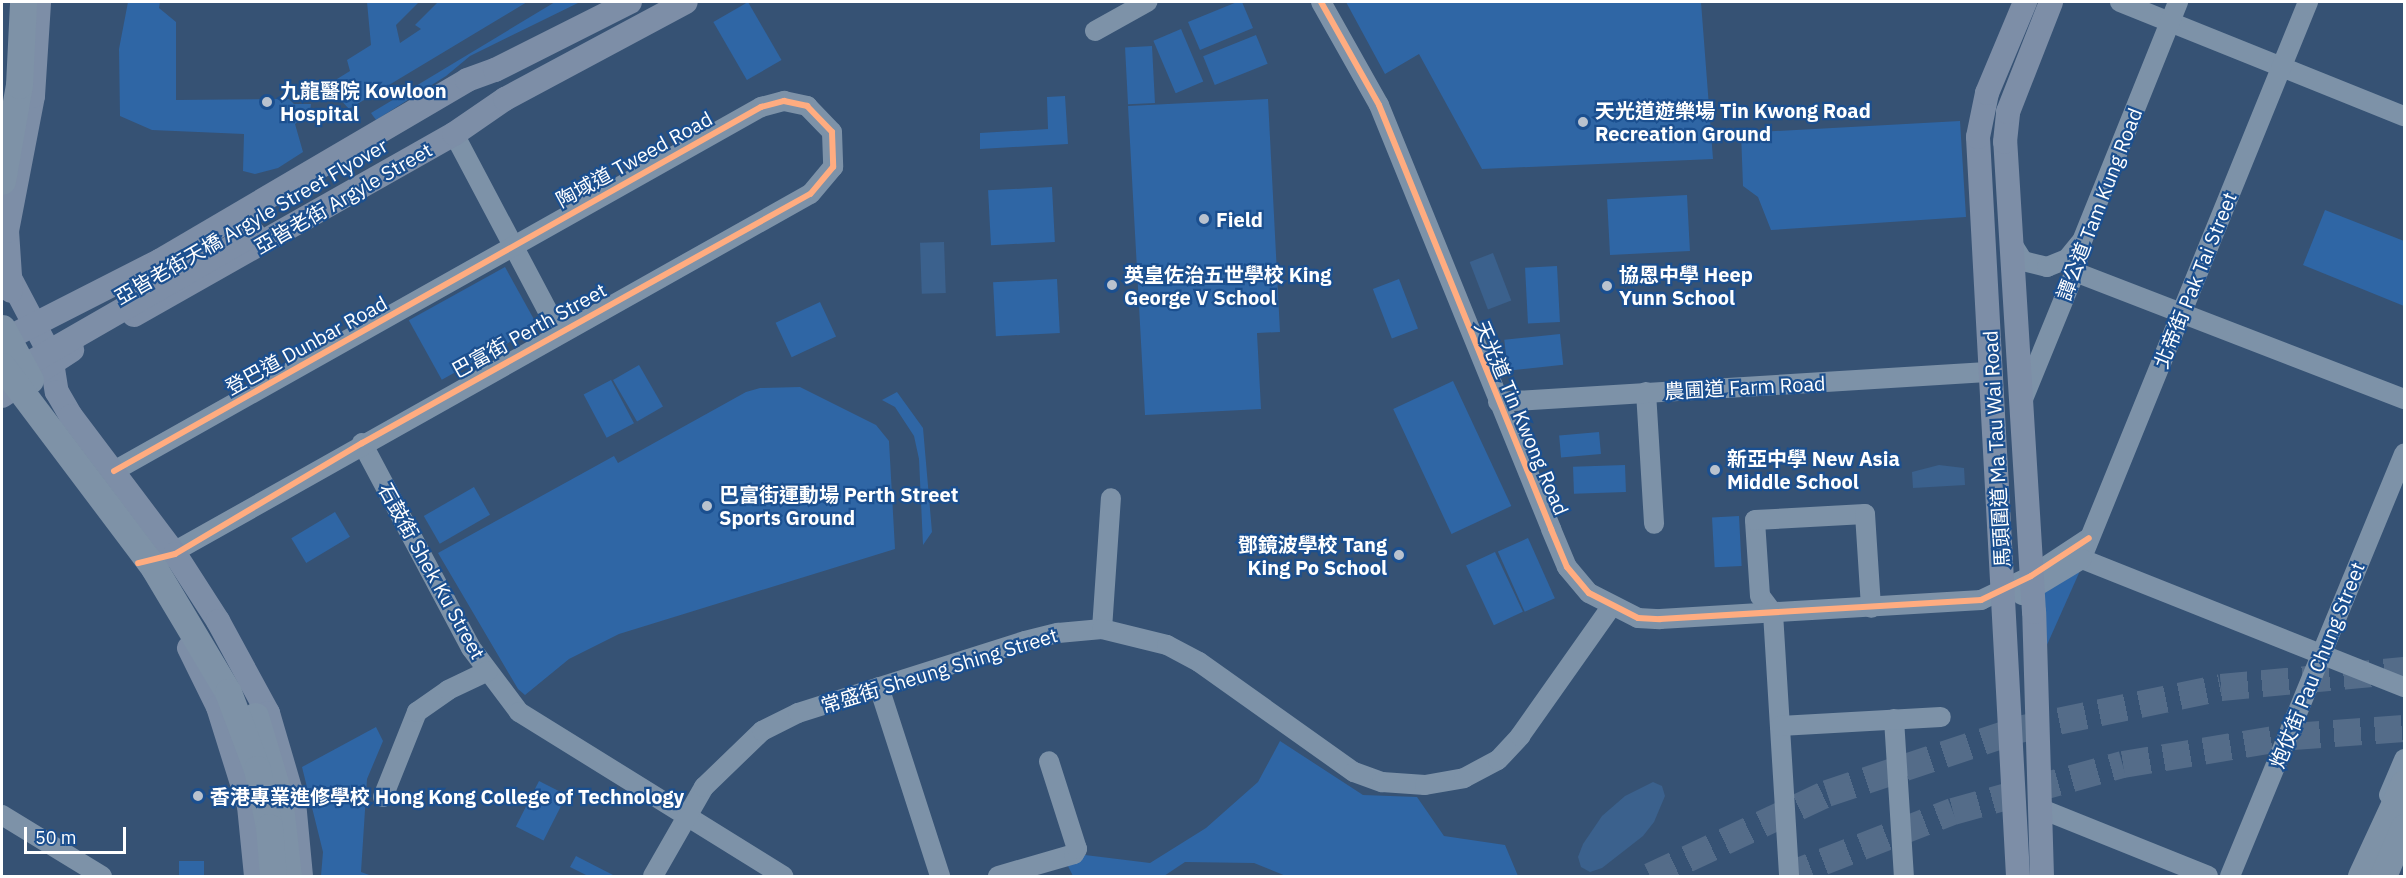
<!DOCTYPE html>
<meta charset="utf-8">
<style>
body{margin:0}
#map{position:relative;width:2406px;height:878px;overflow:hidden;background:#365274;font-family:"IBM Plex Sans","Noto Sans TC",sans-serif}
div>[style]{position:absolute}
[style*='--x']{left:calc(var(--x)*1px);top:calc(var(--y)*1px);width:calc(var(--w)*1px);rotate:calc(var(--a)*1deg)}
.green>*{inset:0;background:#2f66a5;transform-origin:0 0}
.water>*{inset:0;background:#3b618d;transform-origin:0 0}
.highway-tunnel>*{height:27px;margin-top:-13.5px;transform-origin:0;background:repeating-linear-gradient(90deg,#546c89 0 27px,transparent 0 41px)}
.minor>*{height:20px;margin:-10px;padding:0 10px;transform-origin:10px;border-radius:10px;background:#7d92a8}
.major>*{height:24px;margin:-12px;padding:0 12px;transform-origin:12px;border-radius:12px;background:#7d8ea7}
.highway>*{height:27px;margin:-13.5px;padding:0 13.5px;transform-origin:13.5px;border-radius:13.5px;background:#7e92a7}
.major-bridge>*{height:24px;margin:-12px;padding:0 12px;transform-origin:12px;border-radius:12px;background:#7d8ea7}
.highway-bridge>*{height:27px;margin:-13.5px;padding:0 13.5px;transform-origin:13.5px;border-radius:13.5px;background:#7e92a7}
.cycleway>*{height:6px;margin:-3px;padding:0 3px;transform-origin:3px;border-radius:3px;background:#ffac80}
.dots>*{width:16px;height:16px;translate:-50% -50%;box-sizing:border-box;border:3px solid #1b4f8f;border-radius:50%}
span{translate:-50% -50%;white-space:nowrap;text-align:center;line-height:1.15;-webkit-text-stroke:4.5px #1b4f8f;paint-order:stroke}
.poi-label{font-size:20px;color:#fff;font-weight:700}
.left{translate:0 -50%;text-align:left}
.right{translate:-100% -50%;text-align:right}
.street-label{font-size:20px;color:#fff}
.frame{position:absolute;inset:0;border:3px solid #fff;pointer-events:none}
.scale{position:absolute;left:24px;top:827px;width:102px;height:27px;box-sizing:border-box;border:3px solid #fff;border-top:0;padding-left:8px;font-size:18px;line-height:21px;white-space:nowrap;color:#fff;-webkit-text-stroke:4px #1b4f8f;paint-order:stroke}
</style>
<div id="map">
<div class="green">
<div style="clip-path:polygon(128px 2px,160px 2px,159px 8px,176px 22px,176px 100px,289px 99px,294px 104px,311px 104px,310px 112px,295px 124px,303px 152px,278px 168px,255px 174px,243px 171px,244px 134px,152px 130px,120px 116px,119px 49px)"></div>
<div style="clip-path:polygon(367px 2px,419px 2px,396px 25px,400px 43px,421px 29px,415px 25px,438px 2px,527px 2px,349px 109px,338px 97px,337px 79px,350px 71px,347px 60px,371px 45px)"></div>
<div style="clip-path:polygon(555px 2px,580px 2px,470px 56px,446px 76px,376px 120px,371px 113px)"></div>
<div style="left:748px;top:2px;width:67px;height:40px;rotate:60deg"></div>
<div style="clip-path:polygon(1237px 2px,1242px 2px,1253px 28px,1200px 50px,1188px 22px)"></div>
<div style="clip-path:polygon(1346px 2px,1701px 2px,1713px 159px,1482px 169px,1419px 54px,1385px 74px)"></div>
<div style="left:1181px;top:29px;width:57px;height:30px;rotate:67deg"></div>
<div style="left:1256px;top:35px;width:31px;height:57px;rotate:68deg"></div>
<div style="left:1152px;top:46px;width:57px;height:27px;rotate:87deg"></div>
<div style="clip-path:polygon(1065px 96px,1068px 144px,980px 149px,980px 133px,1048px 129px,1047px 97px)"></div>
<div style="clip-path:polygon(1268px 99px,1280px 332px,1257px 333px,1261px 409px,1145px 415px,1128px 106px)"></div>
<div style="clip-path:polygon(1960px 121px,1966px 217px,1771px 230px,1758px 197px,1743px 186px,1741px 133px)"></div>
<div style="left:1052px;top:187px;width:55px;height:64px;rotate:87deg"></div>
<div style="left:1687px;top:195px;width:56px;height:80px;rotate:87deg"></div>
<div style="clip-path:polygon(2325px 210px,2404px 241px,2404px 306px,2303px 265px)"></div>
<div style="left:1557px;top:266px;width:56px;height:32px;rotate:87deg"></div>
<div style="left:505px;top:267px;width:68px;height:110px;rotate:61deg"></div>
<div style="left:1057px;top:279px;width:54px;height:64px;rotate:87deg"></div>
<div style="left:1399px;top:279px;width:53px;height:28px;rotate:69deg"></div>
<div style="left:820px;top:302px;width:38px;height:49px;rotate:65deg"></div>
<div style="left:1560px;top:334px;width:31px;height:56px;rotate:84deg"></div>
<div style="left:639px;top:365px;width:48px;height:30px;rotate:60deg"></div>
<div style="left:611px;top:380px;width:49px;height:31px;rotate:62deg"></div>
<div style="left:1453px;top:381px;width:138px;height:66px;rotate:65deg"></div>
<div style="clip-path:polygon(800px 387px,876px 425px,889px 441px,895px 549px,619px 634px,569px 659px,525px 695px,518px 689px,438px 553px,614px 456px,618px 463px,746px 392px,760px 388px)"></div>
<div style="clip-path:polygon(897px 392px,923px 428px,932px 532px,923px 545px,919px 459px,914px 436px,895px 407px,882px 400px)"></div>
<div style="left:1599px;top:432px;width:22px;height:40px;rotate:85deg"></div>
<div style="left:1625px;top:465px;width:27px;height:52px;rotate:88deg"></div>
<div style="left:474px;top:487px;width:32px;height:58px;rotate:60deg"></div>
<div style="left:335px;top:512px;width:29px;height:51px;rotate:59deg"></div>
<div style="left:1739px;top:516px;width:50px;height:27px;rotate:87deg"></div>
<div style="left:1528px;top:538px;width:66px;height:33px;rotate:66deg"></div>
<div style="left:1495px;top:552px;width:66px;height:32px;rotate:65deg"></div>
<div style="clip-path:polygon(2083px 564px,2038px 665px,2036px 593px)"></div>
<div style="clip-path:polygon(376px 727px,383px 741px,367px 779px,361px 872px,372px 876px,321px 876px,323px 852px,302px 767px)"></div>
<div style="clip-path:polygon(1280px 741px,1363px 795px,1417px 797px,1444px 836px,1505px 845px,1518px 876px,1286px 876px,1254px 863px,1185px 862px,1164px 876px,1073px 876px,1068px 866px,1085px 855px,1150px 863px,1206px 828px,1258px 782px)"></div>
<div style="left:539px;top:781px;width:31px;height:51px;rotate:27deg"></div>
<div style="clip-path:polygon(576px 856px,613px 875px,612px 876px,588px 876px,570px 867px)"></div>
<div style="left:204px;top:861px;width:15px;height:25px;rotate:90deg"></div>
</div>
<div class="water">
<div style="left:944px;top:242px;width:51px;height:24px;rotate:88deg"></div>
<div style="left:1493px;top:253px;width:51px;height:25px;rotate:69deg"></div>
<div style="clip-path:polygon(1939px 465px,1964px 468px,1965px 485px,1913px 488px,1912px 472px)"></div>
<div style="clip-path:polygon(1653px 782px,1662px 786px,1665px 796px,1654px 822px,1643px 836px,1602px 868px,1590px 872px,1581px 867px,1578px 857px,1583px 844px,1602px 816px,1625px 796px)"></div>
</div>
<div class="highway-tunnel">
<div style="--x:1650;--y:876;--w:195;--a:-25.1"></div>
<div style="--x:1827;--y:793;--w:202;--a:-18.4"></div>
<div style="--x:2019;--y:729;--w:206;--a:-11.7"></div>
<div style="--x:2221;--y:687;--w:184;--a:-5.3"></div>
<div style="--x:1785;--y:876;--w:180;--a:-21.2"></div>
<div style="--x:1953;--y:811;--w:176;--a:-15.5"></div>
<div style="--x:2123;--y:764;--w:172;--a:-9.4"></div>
<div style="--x:2293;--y:736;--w:111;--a:-4.1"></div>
</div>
<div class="minor">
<div style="--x:1321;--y:2;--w:118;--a:60.6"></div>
<div style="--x:1379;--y:105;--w:458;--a:67.9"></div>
<div style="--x:1551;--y:529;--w:41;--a:67.2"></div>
<div style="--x:1567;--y:567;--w:34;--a:50"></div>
<div style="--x:1589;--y:593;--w:55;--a:27"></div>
<div style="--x:1638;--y:618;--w:22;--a:3"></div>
<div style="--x:1660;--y:619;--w:322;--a:-3.4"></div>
<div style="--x:1981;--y:600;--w:55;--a:-25.6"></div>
<div style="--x:2031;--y:576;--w:69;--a:-33.2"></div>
<div style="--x:2120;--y:2;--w:306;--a:21.9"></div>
<div style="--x:1095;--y:31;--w:60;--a:-29.1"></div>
<div style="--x:454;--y:134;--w:224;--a:62.1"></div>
<div style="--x:2011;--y:242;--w:22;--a:58"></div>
<div style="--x:2023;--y:261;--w:25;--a:14"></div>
<div style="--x:2047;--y:267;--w:22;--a:-22"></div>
<div style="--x:2067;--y:259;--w:21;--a:-51"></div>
<div style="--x:2075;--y:272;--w:353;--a:21.1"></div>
<div style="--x:1646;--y:392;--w:132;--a:86.5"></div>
<div style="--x:1498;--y:402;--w:494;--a:-3.5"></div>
<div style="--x:2021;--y:404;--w:143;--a:-67.8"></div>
<div style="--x:2075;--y:272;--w:32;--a:-77"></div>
<div style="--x:2082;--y:241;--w:258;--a:-68.1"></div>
<div style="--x:362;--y:443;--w:232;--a:62"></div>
<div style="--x:471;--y:648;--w:80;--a:53.1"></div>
<div style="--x:519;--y:712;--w:311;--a:31.8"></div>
<div style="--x:114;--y:471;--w:742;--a:-29.36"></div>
<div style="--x:761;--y:107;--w:24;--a:-15"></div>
<div style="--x:784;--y:101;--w:24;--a:12"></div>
<div style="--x:807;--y:106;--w:36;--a:46"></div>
<div style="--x:832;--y:132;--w:35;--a:88"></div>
<div style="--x:833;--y:167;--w:35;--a:130"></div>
<div style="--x:810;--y:194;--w:742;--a:150.64"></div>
<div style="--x:2085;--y:550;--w:592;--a:-67.86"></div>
<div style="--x:2082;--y:559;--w:347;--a:21.7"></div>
<div style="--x:2022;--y:595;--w:70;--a:-31"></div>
<div style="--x:1773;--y:613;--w:21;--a:-127"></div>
<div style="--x:1760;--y:596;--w:76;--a:-93.8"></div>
<div style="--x:1755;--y:520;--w:110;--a:-3.1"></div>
<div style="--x:1865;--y:514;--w:94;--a:86.3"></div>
<div style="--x:1773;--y:613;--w:263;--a:86.5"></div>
<div style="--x:1102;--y:629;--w:131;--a:-86.1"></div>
<div style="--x:879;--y:687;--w:199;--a:72.1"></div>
<div style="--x:1894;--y:719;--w:157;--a:86.4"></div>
<div style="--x:1780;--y:726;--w:161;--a:-3.2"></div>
<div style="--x:2389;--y:795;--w:39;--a:-67"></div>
<div style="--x:383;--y:797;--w:92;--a:-68.2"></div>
<div style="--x:417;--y:712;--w:38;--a:-35"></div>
<div style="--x:448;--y:690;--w:44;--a:-25.4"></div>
<div style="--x:2039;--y:808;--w:182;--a:21.9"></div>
<div style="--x:2;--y:815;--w:117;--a:31.4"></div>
<div style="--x:653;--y:876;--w:103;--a:-60.2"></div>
<div style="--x:704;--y:787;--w:81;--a:-44"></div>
<div style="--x:762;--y:731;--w:40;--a:-26.6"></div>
<div style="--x:798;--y:713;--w:238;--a:-17.6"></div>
<div style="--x:1025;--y:641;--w:34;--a:-14"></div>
<div style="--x:1058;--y:633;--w:44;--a:-5.2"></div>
<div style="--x:1102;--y:629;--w:67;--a:13.8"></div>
<div style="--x:1167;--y:645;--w:36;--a:28"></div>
<div style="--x:1199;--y:662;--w:190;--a:35.4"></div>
<div style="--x:1354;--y:772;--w:30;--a:20"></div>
<div style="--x:1382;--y:782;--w:43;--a:4"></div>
<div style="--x:1425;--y:785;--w:40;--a:-10"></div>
<div style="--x:1464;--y:778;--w:38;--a:-28"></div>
<div style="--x:1498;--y:760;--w:33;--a:-47"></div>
<div style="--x:1520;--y:736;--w:158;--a:-54.8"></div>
<div style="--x:998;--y:876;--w:79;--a:-16.1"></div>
<div style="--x:1074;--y:854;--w:6;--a:-59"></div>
<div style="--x:1077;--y:849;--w:92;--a:-107.7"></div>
<div style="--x:2230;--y:876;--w:457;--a:-67.6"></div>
</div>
<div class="major">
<div style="--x:9;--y:276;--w:90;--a:62.3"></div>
<div style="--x:51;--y:356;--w:36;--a:81"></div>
<div style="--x:57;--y:392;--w:28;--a:60"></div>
<div style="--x:71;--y:416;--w:173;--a:53"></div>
<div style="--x:175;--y:554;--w:80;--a:57.3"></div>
<div style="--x:218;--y:621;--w:105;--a:61.5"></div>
<div style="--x:268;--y:713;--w:93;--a:73.7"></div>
<div style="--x:294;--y:802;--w:74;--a:84.6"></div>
<div style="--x:11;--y:291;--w:60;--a:-93.8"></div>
<div style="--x:7;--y:231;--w:137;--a:-79.1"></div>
<div style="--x:33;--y:96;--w:94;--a:-86.3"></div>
<div style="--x:134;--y:315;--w:368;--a:-29.5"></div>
<div style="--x:454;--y:134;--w:62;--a:-34.5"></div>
<div style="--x:505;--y:99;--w:205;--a:-28.2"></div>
<div style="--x:2;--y:341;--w:176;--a:-27"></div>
<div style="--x:159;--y:261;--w:357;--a:-30.4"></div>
<div style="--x:467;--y:80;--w:30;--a:-20"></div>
<div style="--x:495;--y:70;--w:151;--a:-26.7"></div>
<div style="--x:2;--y:396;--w:84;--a:-33.3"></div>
<div style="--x:189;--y:648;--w:66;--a:63.8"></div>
<div style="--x:218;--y:707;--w:104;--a:72.6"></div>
<div style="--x:249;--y:806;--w:70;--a:84.3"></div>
<div style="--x:2018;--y:876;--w:740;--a:-93.1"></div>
<div style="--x:1978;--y:137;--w:45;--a:-78.4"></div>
<div style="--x:1987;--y:93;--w:99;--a:-67.3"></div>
<div style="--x:2042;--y:876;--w:264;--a:-91.7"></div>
<div style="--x:2034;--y:612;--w:471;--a:-93.5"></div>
<div style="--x:2005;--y:142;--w:30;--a:-84"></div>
<div style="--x:2008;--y:112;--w:118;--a:-68.6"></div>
</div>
<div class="highway">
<div style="--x:2;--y:181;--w:97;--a:-80"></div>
<div style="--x:19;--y:85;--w:83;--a:-87.2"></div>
<div style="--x:255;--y:716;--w:84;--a:73.3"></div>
<div style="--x:279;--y:796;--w:81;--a:83.6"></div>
<div style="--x:2361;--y:876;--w:102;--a:-65.2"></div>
<div style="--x:2383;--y:876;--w:53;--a:-66.8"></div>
</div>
<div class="major-bridge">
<div style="--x:7;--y:376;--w:285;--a:-29.9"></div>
</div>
<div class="highway-bridge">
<div style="--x:2;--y:328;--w:59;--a:61.7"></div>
<div style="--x:2;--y:366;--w:253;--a:53"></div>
<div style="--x:154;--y:568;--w:144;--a:59.2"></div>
<div style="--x:228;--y:692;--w:82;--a:69.4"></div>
<div style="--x:257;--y:769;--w:59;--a:78.3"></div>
<div style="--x:269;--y:827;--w:49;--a:85.3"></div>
</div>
<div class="cycleway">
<div style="--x:1321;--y:2;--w:118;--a:60.6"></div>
<div style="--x:1379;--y:105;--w:458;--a:67.9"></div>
<div style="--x:1551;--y:529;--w:41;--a:67.2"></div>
<div style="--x:1567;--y:567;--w:34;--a:50"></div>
<div style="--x:1589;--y:593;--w:55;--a:27"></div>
<div style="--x:1638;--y:618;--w:22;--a:3"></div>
<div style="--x:1660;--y:619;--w:322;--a:-3.4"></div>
<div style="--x:1981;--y:600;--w:55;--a:-25.6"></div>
<div style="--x:2031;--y:576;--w:69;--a:-33.2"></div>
<div style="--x:114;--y:471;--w:742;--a:-29.36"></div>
<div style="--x:761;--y:107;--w:24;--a:-15"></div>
<div style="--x:784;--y:101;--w:24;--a:12"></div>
<div style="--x:807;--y:106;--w:36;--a:46"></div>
<div style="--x:832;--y:132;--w:35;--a:88"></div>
<div style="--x:833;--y:167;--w:35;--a:130"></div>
<div style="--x:810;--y:194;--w:513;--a:150.93"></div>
<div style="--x:362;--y:443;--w:217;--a:149.3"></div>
<div style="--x:175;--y:554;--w:38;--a:166"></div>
</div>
<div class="dots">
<div style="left:267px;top:102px;background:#b9c2ce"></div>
<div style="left:1583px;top:122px;background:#b9c2ce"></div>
<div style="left:1204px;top:219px;background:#b9c2ce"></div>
<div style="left:1112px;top:285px;background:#b9c2ce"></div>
<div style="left:1607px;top:286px;background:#b9c2ce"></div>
<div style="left:1715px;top:470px;background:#b9c2ce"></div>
<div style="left:707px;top:506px;background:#b9c2ce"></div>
<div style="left:1399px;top:555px;background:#b9c2ce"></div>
<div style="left:198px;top:796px;background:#b9c2ce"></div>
</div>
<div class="poi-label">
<span class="left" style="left:280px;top:102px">九龍醫院 Kowloon<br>Hospital</span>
<span class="left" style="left:1595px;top:122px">天光道遊樂場 Tin Kwong Road<br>Recreation Ground</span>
<span class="left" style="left:1216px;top:219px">Field</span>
<span class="left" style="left:1124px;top:286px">英皇佐治五世學校 King<br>George V School</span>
<span class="left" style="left:1619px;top:286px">協恩中學 Heep<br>Yunn School</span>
<span class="left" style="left:1727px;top:470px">新亞中學 New Asia<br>Middle School</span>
<span class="left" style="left:719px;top:506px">巴富街運動場 Perth Street<br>Sports Ground</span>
<span class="right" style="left:1387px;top:556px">鄧鏡波學校 Tang<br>King Po School</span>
<span class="left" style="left:210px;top:796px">香港專業進修學校 Hong Kong College of Technology</span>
</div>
<div class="street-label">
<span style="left:634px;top:159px;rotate:-29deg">陶域道 Tweed Road</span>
<span style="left:343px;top:198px;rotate:-30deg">亞皆老街 Argyle Street</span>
<span style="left:2099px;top:204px;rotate:-69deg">譚公道 Tam Kung Road</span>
<span style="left:251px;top:221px;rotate:-30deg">亞皆老街天橋 Argyle Street Flyover</span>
<span style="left:2195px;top:280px;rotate:-68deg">北帝街 Pak Tai Street</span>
<span style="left:529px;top:330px;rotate:-29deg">巴富街 Perth Street</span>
<span style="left:306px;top:345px;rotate:-29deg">登巴道 Dunbar Road</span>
<span style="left:1745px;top:387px;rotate:-3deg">農圃道 Farm Road</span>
<span style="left:1522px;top:418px;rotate:67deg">天光道 Tin Kwong Road</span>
<span style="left:1996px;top:449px;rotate:-93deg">馬頭圍道 Ma Tau Wai Road</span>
<span style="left:432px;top:571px;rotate:61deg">石鼓街 Shek Ku Street</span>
<span style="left:2317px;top:665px;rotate:-68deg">炮仗街 Pau Chung Street</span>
<span style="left:939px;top:670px;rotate:-17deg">常盛街 Sheung Shing Street</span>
</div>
<div class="frame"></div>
<div class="scale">50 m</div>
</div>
